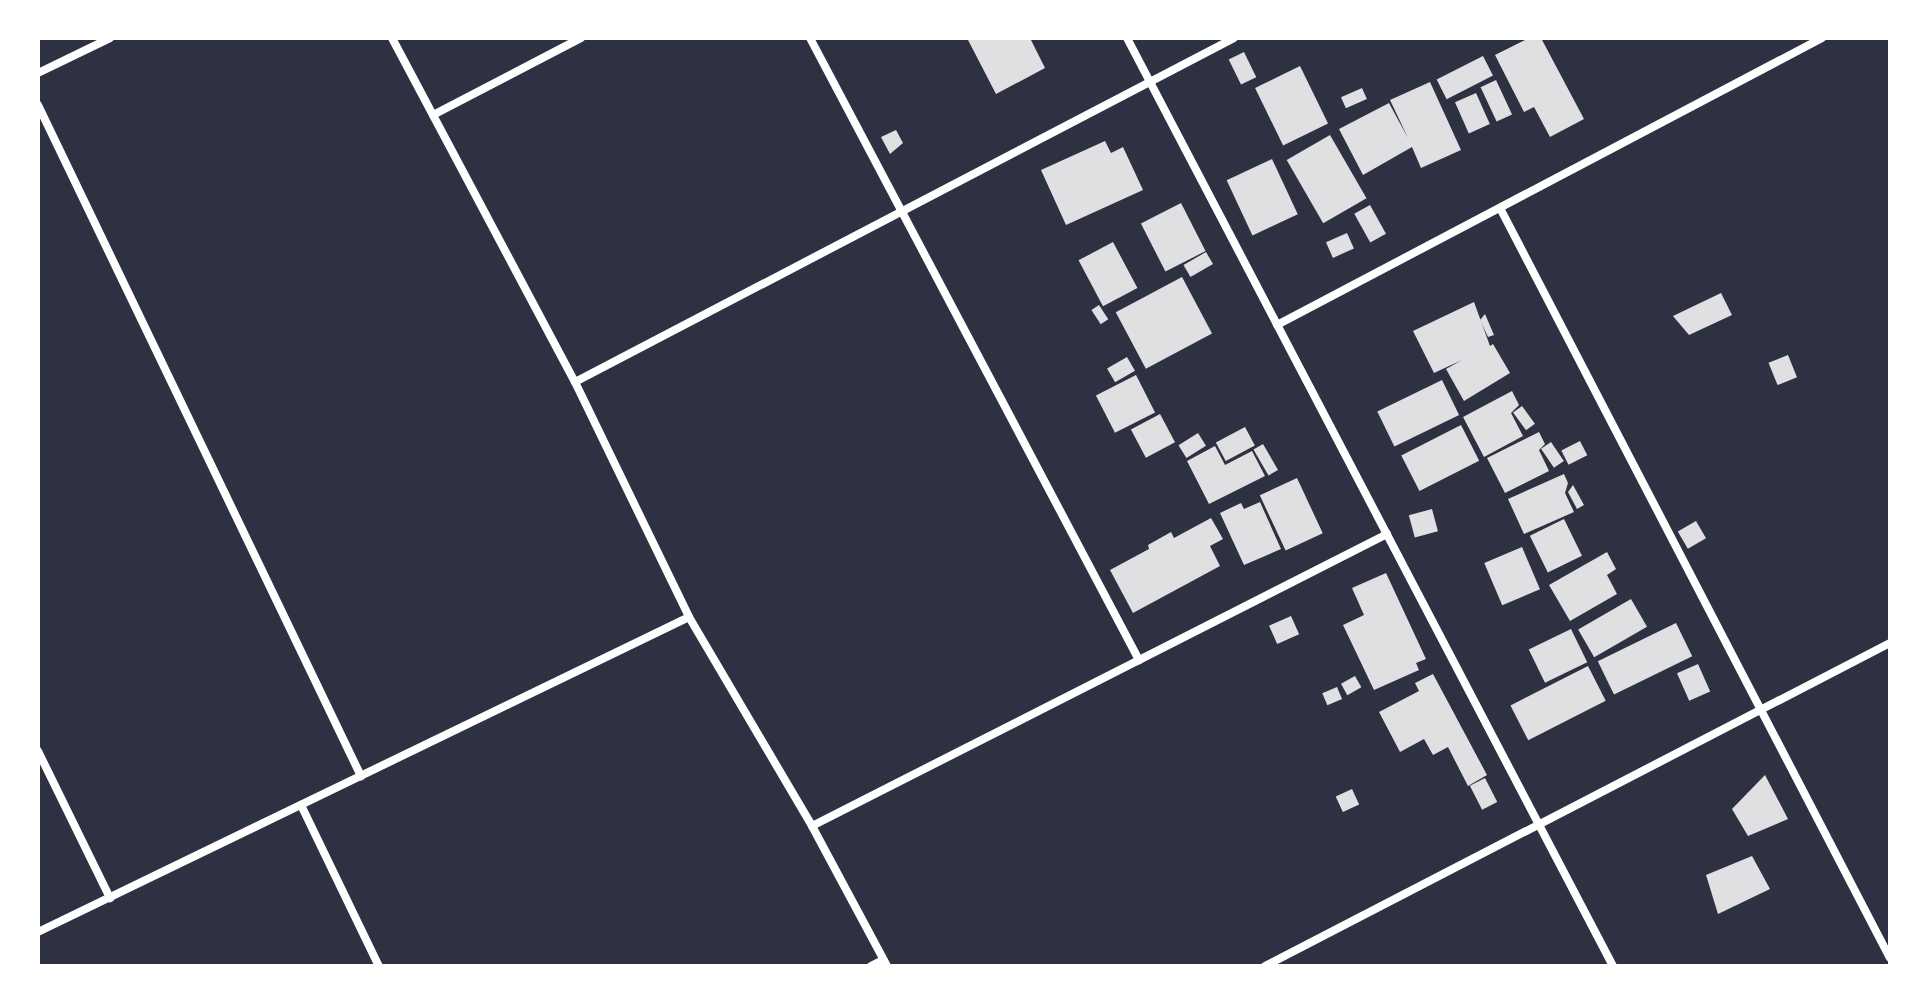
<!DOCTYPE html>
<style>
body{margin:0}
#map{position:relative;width:1928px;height:1004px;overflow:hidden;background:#2d3142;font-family:Commissioner,sans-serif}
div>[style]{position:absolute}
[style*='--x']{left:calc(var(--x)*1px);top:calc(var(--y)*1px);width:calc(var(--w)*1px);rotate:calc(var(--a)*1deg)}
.building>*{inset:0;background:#e0e0e3;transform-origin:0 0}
.minor>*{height:8px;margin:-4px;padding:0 4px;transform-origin:4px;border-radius:4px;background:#fff}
span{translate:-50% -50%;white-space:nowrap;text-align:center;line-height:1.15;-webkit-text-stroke:7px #fff;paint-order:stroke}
.frame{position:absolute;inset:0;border:40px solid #fff;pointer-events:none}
</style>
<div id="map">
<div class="building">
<div style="clip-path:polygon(967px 38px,1030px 38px,1045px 68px,996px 94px)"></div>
<div style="clip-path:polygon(1529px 38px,1541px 38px,1584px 119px,1550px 137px,1534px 107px,1524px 112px,1495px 55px)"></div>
<div style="left:1244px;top:52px;width:28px;height:17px;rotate:64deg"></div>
<div style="left:1483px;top:56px;width:22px;height:52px;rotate:63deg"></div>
<div style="left:1300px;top:66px;width:64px;height:50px;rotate:64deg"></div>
<div style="left:1496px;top:80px;width:38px;height:17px;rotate:65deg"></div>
<div style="clip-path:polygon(1430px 82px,1461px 150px,1421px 168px,1412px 147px,1363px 175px,1339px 129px,1389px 103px,1408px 138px,1390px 100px)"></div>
<div style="left:1362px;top:88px;width:12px;height:23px;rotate:66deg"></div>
<div style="left:1476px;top:93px;width:34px;height:23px;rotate:66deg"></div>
<div style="clip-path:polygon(896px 130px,903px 143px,890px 154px,881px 137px)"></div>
<div style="left:1330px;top:135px;width:73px;height:50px;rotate:60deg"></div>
<div style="clip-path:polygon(1105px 141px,1111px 153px,1123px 147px,1143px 190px,1066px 225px,1041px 170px)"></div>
<div style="left:1272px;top:159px;width:61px;height:50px;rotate:65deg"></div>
<div style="left:1181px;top:203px;width:54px;height:45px;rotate:63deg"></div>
<div style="left:1370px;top:205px;width:33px;height:18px;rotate:61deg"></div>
<div style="left:1347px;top:233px;width:17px;height:23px;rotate:66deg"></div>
<div style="left:1113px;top:242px;width:52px;height:39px;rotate:62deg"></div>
<div style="left:1206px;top:252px;width:14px;height:26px;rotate:60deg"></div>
<div style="left:1182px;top:277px;width:64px;height:75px;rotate:62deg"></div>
<div style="clip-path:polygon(1721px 293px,1732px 315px,1689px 335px,1673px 316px)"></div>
<div style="clip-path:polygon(1474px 302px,1490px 346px,1493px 344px,1510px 373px,1464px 401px,1446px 369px,1462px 360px,1434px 373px,1413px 331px)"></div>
<div style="left:1099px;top:305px;width:17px;height:9px;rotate:57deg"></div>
<div style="clip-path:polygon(1485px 314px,1494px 335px,1488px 337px,1480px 320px)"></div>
<div style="left:1788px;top:355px;width:24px;height:21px;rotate:68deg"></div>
<div style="left:1127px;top:357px;width:16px;height:23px;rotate:60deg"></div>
<div style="left:1136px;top:375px;width:42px;height:45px;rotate:63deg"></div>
<div style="left:1442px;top:380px;width:39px;height:72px;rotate:64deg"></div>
<div style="clip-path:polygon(1512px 391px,1519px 405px,1511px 413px,1523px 436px,1484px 457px,1463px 417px)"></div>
<div style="left:1522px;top:406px;width:22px;height:11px;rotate:54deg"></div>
<div style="left:1160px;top:414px;width:32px;height:33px;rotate:62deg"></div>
<div style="left:1461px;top:425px;width:40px;height:67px;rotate:63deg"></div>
<div style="left:1245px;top:427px;width:21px;height:33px;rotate:62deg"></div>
<div style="clip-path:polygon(1539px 432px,1545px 444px,1537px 452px,1539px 450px,1549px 471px,1505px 493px,1487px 458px)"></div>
<div style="left:1198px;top:433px;width:15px;height:23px;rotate:58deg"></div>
<div style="left:1580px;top:441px;width:16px;height:21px;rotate:63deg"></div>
<div style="left:1551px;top:442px;width:23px;height:12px;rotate:56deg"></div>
<div style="left:1263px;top:444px;width:30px;height:11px;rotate:60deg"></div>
<div style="clip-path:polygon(1215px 446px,1225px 465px,1252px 451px,1265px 476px,1209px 504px,1187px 461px)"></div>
<div style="clip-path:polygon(1564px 474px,1568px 483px,1565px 493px,1574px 512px,1524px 534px,1508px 499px)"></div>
<div style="left:1297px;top:478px;width:61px;height:41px;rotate:65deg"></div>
<div style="clip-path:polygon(1573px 485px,1584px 505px,1577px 509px,1568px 492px)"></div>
<div style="clip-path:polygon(1260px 502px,1281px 549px,1244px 565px,1220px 513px,1241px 503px,1244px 509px)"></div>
<div style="left:1432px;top:509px;width:23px;height:24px;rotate:75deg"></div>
<div style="clip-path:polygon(1211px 518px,1223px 539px,1210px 546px,1220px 566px,1133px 613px,1110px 570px,1149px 549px,1148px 545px,1171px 532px,1174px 538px)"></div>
<div style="left:1564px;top:519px;width:41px;height:38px;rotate:64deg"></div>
<div style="left:1696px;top:521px;width:20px;height:21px;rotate:60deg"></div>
<div style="left:1522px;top:547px;width:46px;height:41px;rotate:67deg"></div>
<div style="clip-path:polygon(1607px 552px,1616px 569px,1607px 575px,1617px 594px,1570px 621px,1549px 585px)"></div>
<div style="clip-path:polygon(1386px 573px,1426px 659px,1416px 663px,1419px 670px,1374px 690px,1343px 625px,1364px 615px,1352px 588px)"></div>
<div style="left:1631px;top:599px;width:32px;height:61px;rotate:60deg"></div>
<div style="left:1291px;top:616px;width:20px;height:24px;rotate:66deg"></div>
<div style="left:1676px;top:623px;width:37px;height:87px;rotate:64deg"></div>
<div style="left:1571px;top:629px;width:37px;height:47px;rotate:64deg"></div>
<div style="left:1698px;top:664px;width:30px;height:23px;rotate:66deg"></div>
<div style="left:1588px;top:666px;width:39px;height:87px;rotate:63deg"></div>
<div style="clip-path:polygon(1433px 674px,1487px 775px,1468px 786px,1448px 747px,1433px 755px,1424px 739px,1400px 752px,1379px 712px,1419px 691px,1415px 683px)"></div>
<div style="left:1355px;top:676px;width:13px;height:16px;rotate:61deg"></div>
<div style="left:1337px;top:687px;width:13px;height:16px;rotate:67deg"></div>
<div style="clip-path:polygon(1765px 775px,1788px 819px,1748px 836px,1732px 809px)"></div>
<div style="left:1485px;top:778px;width:27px;height:17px;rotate:63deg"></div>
<div style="left:1352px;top:789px;width:17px;height:18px;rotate:65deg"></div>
<div style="clip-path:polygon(1752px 856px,1770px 889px,1718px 914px,1706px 875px)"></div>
</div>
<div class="minor">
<div style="--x:392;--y:38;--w:390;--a:62"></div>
<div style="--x:575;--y:382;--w:261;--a:64.1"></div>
<div style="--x:689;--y:617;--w:243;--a:59.5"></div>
<div style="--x:812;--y:826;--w:159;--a:61.8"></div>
<div style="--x:810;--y:38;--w:704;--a:62.12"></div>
<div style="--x:1127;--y:38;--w:1048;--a:62.36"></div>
<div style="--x:38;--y:73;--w:80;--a:-25.9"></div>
<div style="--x:38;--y:105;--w:745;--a:64.3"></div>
<div style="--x:433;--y:115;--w:167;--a:-27.5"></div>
<div style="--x:1500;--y:208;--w:845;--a:62.53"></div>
<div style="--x:1277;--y:325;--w:616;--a:-27.77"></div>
<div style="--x:575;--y:382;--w:743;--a:-27.56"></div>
<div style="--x:38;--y:751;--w:164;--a:63.9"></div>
<div style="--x:301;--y:805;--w:179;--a:64.2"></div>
<div style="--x:812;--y:826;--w:645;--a:-26.92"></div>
<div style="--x:38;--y:932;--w:723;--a:-25.82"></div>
<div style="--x:871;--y:966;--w:13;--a:-27"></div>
<div style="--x:1265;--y:966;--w:704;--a:-27.33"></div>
</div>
<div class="frame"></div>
</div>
